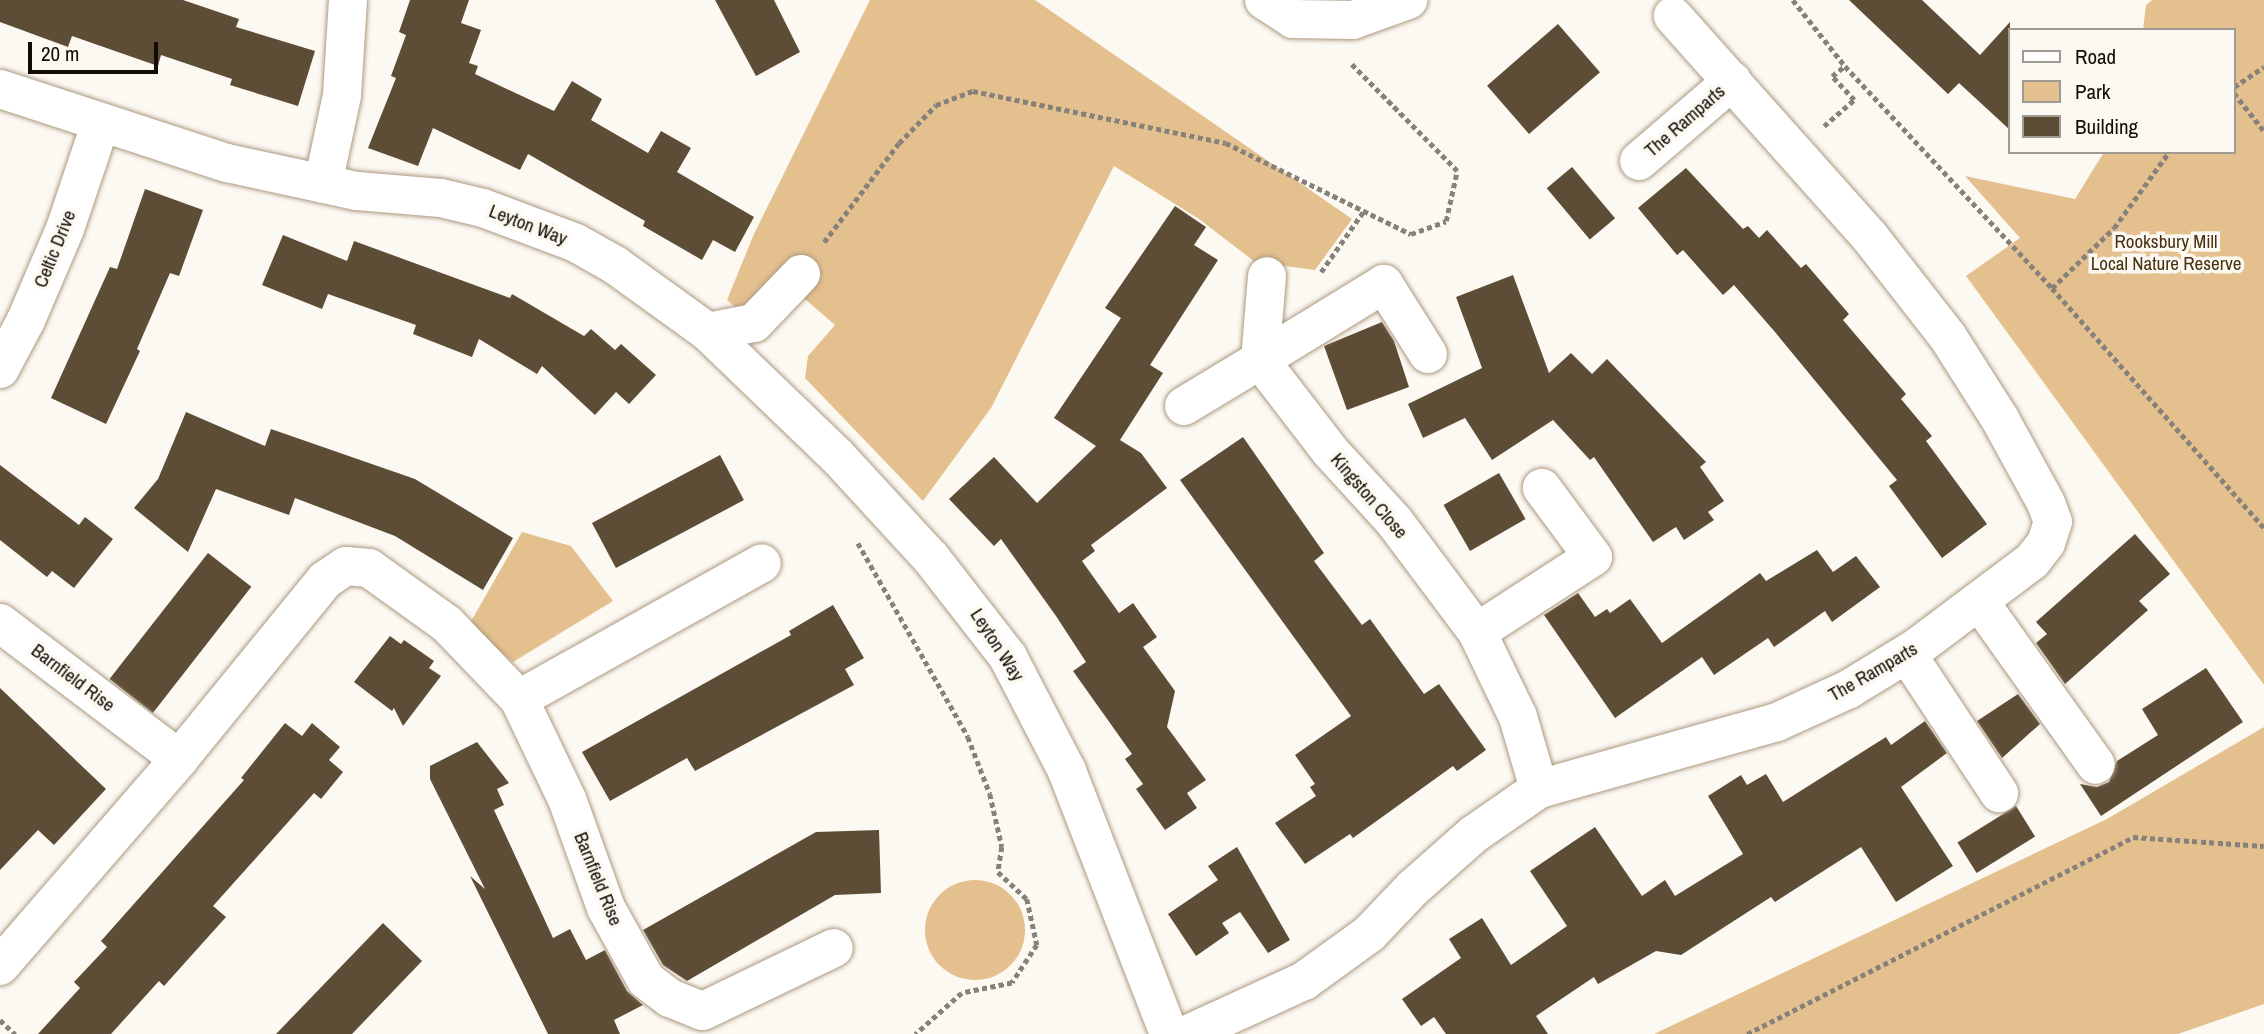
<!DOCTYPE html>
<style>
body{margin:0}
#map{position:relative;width:2264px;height:1034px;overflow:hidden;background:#fcf8f2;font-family:"Archivo Narrow",sans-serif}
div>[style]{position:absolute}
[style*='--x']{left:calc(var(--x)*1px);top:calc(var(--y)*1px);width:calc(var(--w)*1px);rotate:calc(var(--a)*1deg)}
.green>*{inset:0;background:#e4c08f}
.round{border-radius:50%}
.building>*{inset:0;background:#5e4d36;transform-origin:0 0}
.path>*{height:4.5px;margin-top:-2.25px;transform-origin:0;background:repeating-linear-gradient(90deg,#86817a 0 5px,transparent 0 8.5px)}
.roads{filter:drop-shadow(0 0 2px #ac9980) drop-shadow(0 0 2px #ac9980)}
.minor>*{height:38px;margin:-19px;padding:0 19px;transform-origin:19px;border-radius:19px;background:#fff}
span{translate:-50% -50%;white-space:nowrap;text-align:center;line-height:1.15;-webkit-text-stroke:7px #fcf8f2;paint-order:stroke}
.street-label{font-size:19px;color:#130c04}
.park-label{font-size:19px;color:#483211}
.legend{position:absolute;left:2008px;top:28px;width:228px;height:126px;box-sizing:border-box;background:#fcf8f2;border:2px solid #9f9a93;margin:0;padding:9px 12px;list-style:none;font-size:21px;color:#130c04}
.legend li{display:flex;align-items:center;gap:14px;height:35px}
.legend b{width:35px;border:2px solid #9f9a93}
.scale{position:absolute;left:28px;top:42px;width:130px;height:32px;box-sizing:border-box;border:4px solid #130c04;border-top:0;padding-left:9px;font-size:21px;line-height:24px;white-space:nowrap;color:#130c04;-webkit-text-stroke:5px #fcf8f2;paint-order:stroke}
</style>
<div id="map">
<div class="green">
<div style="clip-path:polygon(870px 0,1035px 0,1352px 219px,1315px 270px,1255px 262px,1199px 219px,1114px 166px,991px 408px,923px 501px,805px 378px,808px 356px,835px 325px,783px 280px,741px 312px,727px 300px,754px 234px)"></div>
<div style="clip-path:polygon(2152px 0,2264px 0,2264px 685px,1966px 276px,2020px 238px,1965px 176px,2075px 199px,2104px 152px,2234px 152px,2234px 30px,2143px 30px,2146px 5px)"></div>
<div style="clip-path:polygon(522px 532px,571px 546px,613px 601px,513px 662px,469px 625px)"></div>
<div style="clip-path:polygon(2264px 727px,2264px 1004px,2178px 1034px,1654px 1034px,2107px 819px)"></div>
<div class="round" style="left:925px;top:880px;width:100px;height:100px"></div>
</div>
<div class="building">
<div style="clip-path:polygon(0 0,183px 0,239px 19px,236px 27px,315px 51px,298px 106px,230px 85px,232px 79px,161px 55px,158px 66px,72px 36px,68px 47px,0 22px)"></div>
<div style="clip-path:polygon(410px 0,469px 0,461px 23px,481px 30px,469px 63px,478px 66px,475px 74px,554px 111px,572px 81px,602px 99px,591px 120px,648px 153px,661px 131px,691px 148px,677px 172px,754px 217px,735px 252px,713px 240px,702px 260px,643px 226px,645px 221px,528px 154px,520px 170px,433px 128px,418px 166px,368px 148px,396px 78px,391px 76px,406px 35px,399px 32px)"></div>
<div style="clip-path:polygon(715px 0,774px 0,800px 52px,756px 76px)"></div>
<div style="clip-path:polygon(1849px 0,1922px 0,1980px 55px,2010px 22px,2010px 130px,1959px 83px,1948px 94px)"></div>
<div style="left:1558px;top:24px;width:64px;height:94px;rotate:49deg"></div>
<div style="left:1572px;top:167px;width:67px;height:33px;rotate:50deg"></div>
<div style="clip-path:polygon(1686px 168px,1743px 229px,1748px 226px,1759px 238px,1767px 230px,1801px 268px,1806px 264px,1849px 314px,1843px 320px,1906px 394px,1901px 399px,1932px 436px,1926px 441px,1987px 524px,1942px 558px,1889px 486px,1897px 480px,1775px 332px,1734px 285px,1723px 295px,1683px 250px,1677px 255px,1638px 208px)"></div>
<div style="clip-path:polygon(145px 189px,203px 210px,179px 276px,170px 273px,137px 349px,140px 351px,106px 424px,51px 398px,110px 267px,117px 269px)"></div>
<div style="clip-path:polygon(1175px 206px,1206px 227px,1194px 245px,1218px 260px,1150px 365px,1163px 373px,1120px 440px,1141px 453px,1167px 488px,1091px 545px,1095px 551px,1082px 561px,1119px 613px,1133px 603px,1157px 637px,1143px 647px,1175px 691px,1167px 727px,1206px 780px,1187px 793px,1197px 808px,1165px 830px,1136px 789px,1143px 784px,1125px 759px,1132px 754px,1073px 671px,1086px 662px,1056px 616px,1001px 539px,994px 546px,949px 499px,994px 457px,1037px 503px,1096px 446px,1054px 418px,1121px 318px,1105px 308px)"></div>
<div style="clip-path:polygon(283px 235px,347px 261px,354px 241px,510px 298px,512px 294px,584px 336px,591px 329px,615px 350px,621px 344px,656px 375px,629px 404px,616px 392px,595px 415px,542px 366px,537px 374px,479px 339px,472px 357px,413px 334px,416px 325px,328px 294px,322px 309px,262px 285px)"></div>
<div style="clip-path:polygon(1513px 275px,1549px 373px,1571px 353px,1592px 374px,1607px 359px,1706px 462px,1700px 467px,1724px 501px,1708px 512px,1714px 520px,1684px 540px,1676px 527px,1653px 542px,1594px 457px,1590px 460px,1553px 420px,1492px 460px,1465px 418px,1423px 438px,1408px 404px,1482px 368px,1456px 297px)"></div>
<div style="clip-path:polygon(1382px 322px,1394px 341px,1409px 387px,1347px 410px,1324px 346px)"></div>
<div style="clip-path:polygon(186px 412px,265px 446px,271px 429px,415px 479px,513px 538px,483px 590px,395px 536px,295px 498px,289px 515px,216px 489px,188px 552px,134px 508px,158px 479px)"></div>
<div style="clip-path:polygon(1243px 437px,1324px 553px,1314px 561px,1362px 625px,1370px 619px,1424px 694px,1439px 684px,1486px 750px,1457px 771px,1453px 766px,1353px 838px,1350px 834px,1305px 864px,1275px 823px,1316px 796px,1310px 787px,1315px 784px,1295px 755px,1351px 716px,1180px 480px)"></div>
<div style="left:720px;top:455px;width:51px;height:145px;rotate:62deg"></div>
<div style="clip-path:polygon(0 465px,79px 525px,85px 517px,113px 539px,74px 588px,52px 571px,47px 577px,0 540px)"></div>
<div style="left:1499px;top:473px;width:53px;height:64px;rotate:60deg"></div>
<div style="clip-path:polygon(2135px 534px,2170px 574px,2139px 601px,2148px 610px,2065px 684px,2036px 643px,2047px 634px,2036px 622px)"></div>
<div style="clip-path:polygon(1817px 550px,1833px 572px,1856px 556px,1880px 587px,1832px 622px,1825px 611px,1774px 647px,1768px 638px,1714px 675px,1702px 657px,1615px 718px,1544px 615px,1578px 593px,1595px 617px,1607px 609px,1610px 613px,1630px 599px,1662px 643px,1760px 573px,1766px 581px)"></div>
<div style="left:208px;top:553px;width:55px;height:160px;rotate:38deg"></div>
<div style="clip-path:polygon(833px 605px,864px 658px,845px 669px,854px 685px,695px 771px,687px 758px,610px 801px,582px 752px,791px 635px,789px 631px)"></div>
<div style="clip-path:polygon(390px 636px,401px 644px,404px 640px,434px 661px,429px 668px,441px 676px,403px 726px,394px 708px,392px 711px,354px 682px)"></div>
<div style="clip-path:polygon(2206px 668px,2243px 722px,2101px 816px,2080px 784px,2097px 787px,2109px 782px,2117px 761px,2158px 735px,2142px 709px)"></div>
<div style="clip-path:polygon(0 688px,106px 789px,54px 845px,38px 830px,0 870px)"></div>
<div style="clip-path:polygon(2018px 694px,2040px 724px,2002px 758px,1977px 721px)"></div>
<div style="clip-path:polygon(1925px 721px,1947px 753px,1901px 787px,1953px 866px,1896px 902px,1861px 847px,1775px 902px,1771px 897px,1681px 955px,1656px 951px,1598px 984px,1594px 977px,1536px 1016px,1548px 1034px,1446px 1034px,1434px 1017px,1421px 1026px,1402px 999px,1461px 958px,1449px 939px,1482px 918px,1511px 965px,1567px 926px,1530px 871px,1595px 827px,1642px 896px,1665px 880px,1675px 896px,1743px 854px,1708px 796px,1741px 775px,1747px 785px,1766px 774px,1783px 802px,1886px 737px,1891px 745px)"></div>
<div style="clip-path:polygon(285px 723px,302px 736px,312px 723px,340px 747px,329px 760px,343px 772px,321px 799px,314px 793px,213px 906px,226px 917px,164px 986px,159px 981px,111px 1034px,38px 1034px,80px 988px,74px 982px,107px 947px,101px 941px,244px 780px,241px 778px)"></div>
<div style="clip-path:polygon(477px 742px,509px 783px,497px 789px,504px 805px,494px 810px,553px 938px,570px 929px,586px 960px,605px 950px,627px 991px,643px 1005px,614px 1020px,620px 1034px,548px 1034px,470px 876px,485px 889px,430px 779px,430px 766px)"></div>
<div style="left:2016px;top:806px;width:36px;height:69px;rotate:58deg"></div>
<div style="clip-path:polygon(879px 830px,881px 893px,835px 895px,687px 981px,663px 965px,643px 930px,816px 832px)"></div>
<div style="clip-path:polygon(1237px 847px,1290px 940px,1268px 953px,1240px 912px,1222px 923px,1229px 933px,1196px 956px,1168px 914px,1218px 880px,1208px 866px)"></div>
<div style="clip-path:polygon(383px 923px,422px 961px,352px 1034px,276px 1034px)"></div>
</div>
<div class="path">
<div style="--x:1793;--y:0;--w:84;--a:51.8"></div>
<div style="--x:1845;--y:66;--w:304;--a:47"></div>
<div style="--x:2052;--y:288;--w:320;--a:48.5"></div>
<div style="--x:2234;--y:87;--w:36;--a:-34"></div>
<div style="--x:2234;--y:93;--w:48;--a:51.7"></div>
<div style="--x:1824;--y:126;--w:40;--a:-41"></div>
<div style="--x:1854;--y:100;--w:33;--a:-133"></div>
<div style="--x:1832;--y:76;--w:16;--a:-38"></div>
<div style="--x:824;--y:242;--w:124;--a:-52.9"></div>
<div style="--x:899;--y:143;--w:53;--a:-45.8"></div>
<div style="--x:936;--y:105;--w:40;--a:-21"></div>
<div style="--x:973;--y:91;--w:258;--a:11.6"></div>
<div style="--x:1226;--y:143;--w:206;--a:26.2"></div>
<div style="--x:1411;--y:234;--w:37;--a:-20"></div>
<div style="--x:1446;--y:221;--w:51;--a:-77.6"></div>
<div style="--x:1457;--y:171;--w:152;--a:-134.7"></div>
<div style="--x:1321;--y:272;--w:73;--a:-55"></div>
<div style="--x:2052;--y:288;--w:86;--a:-44.1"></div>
<div style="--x:2114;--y:228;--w:94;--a:-54.1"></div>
<div style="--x:858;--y:543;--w:223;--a:60.4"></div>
<div style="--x:968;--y:737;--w:61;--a:68.9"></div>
<div style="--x:990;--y:794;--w:54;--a:77.2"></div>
<div style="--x:1002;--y:847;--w:25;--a:99"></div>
<div style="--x:998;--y:872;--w:40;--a:43"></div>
<div style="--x:1027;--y:899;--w:47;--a:77.7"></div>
<div style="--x:1037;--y:945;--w:45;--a:123.3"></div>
<div style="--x:1012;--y:983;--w:51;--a:168.7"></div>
<div style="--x:962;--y:993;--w:62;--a:138.3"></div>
<div style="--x:0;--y:1020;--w:21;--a:43"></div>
<div style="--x:1747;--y:1034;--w:433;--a:-27"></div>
<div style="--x:2133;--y:837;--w:131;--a:3.9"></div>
</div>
<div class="roads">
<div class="minor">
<div style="--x:1264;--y:0;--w:35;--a:33"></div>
<div style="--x:1293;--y:19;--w:60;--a:1"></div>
<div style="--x:1353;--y:20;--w:59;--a:-20"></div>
<div style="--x:0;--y:89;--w:239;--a:18.1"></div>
<div style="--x:227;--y:163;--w:133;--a:12.2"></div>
<div style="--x:357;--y:191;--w:84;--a:4.8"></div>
<div style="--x:441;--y:198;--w:43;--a:13.4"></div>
<div style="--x:483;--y:208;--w:99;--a:20.6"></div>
<div style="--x:576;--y:243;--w:45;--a:29.4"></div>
<div style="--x:615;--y:265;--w:115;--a:35.8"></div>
<div style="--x:708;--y:332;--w:180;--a:43.9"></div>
<div style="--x:838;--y:457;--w:137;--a:47.4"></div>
<div style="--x:931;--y:558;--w:125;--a:52.1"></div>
<div style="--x:1008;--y:657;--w:128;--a:62.6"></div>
<div style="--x:1067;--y:771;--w:282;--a:68.8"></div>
<div style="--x:1639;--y:161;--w:123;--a:-40.7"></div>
<div style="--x:323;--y:184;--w:91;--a:-77.9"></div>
<div style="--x:342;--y:95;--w:95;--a:-86.4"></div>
<div style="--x:708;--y:332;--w:47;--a:-11.1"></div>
<div style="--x:754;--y:323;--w:68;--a:-46.2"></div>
<div style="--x:1428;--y:354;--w:83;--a:-122.2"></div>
<div style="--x:1384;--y:284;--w:145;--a:148.5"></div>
<div style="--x:1260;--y:360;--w:115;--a:52.4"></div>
<div style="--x:1330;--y:451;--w:95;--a:47.6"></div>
<div style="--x:1394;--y:521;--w:139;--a:53.2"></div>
<div style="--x:1477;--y:632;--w:94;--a:64.2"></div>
<div style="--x:1518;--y:717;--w:75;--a:73.7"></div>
<div style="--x:0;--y:369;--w:55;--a:-62"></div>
<div style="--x:26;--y:320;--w:99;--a:-66.8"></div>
<div style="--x:65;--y:229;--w:110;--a:-71.4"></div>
<div style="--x:1184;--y:406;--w:89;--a:-31.2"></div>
<div style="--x:1260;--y:360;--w:84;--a:-85.2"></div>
<div style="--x:1979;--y:601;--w:201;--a:54.5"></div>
<div style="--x:0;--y:623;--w:225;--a:37.2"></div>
<div style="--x:179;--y:759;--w:231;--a:-50.8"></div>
<div style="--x:325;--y:580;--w:25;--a:-34"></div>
<div style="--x:346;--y:566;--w:23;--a:5"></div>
<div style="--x:369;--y:568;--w:96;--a:35.7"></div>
<div style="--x:447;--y:624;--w:104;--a:46.2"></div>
<div style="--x:519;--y:699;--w:111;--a:64.4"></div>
<div style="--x:567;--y:799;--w:116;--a:70.3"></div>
<div style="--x:606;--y:908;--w:82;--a:60.9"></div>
<div style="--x:646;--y:980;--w:30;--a:37"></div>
<div style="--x:670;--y:998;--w:35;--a:22"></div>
<div style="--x:703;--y:1011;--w:145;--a:-25.7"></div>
<div style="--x:1477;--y:632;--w:138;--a:-32.9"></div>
<div style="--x:1593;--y:557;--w:86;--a:-126.5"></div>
<div style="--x:1907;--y:654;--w:167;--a:56.5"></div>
<div style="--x:519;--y:699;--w:278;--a:-29.2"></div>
<div style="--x:0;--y:966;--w:274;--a:-49.1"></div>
<div style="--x:1188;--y:1034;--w:128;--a:-24.6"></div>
<div style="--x:1304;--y:981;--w:80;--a:-35.9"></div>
<div style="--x:1369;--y:934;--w:64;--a:-46.3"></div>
<div style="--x:1413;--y:888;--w:81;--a:-41.5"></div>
<div style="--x:1474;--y:834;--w:79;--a:-34.7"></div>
<div style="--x:1539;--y:789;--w:247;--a:-15.7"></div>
<div style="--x:1777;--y:722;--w:79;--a:-24.6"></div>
<div style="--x:1849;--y:689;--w:79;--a:-31.5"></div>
<div style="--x:1916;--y:648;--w:145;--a:-36.9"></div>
<div style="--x:2032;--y:561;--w:23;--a:-52"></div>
<div style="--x:2046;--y:543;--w:22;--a:-72"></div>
<div style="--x:2053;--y:522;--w:20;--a:-110"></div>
<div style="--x:2046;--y:503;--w:96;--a:-118.7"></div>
<div style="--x:2000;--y:419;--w:97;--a:-122.4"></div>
<div style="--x:1948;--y:337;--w:128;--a:-128"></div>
<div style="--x:1869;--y:236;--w:295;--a:-131.7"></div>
</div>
</div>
<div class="street-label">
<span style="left:1685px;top:121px;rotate:-41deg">The Ramparts</span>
<span style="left:528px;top:225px;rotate:21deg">Leyton Way</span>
<span style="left:55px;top:249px;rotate:-68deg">Celtic Drive</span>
<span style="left:1369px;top:496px;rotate:49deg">Kingston Close</span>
<span style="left:997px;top:645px;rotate:57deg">Leyton Way</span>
<span style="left:1873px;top:672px;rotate:-30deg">The Ramparts</span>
<span style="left:73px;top:678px;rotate:37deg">Barnfield Rise</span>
<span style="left:598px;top:879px;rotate:68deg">Barnfield Rise</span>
</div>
<div class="park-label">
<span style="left:2166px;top:253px">Rooksbury Mill<br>Local Nature Reserve</span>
</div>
<ul class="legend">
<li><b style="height:9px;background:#fff"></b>Road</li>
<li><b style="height:19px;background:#e4c08f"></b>Park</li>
<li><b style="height:19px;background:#5e4d36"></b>Building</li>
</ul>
<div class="scale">20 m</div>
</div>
